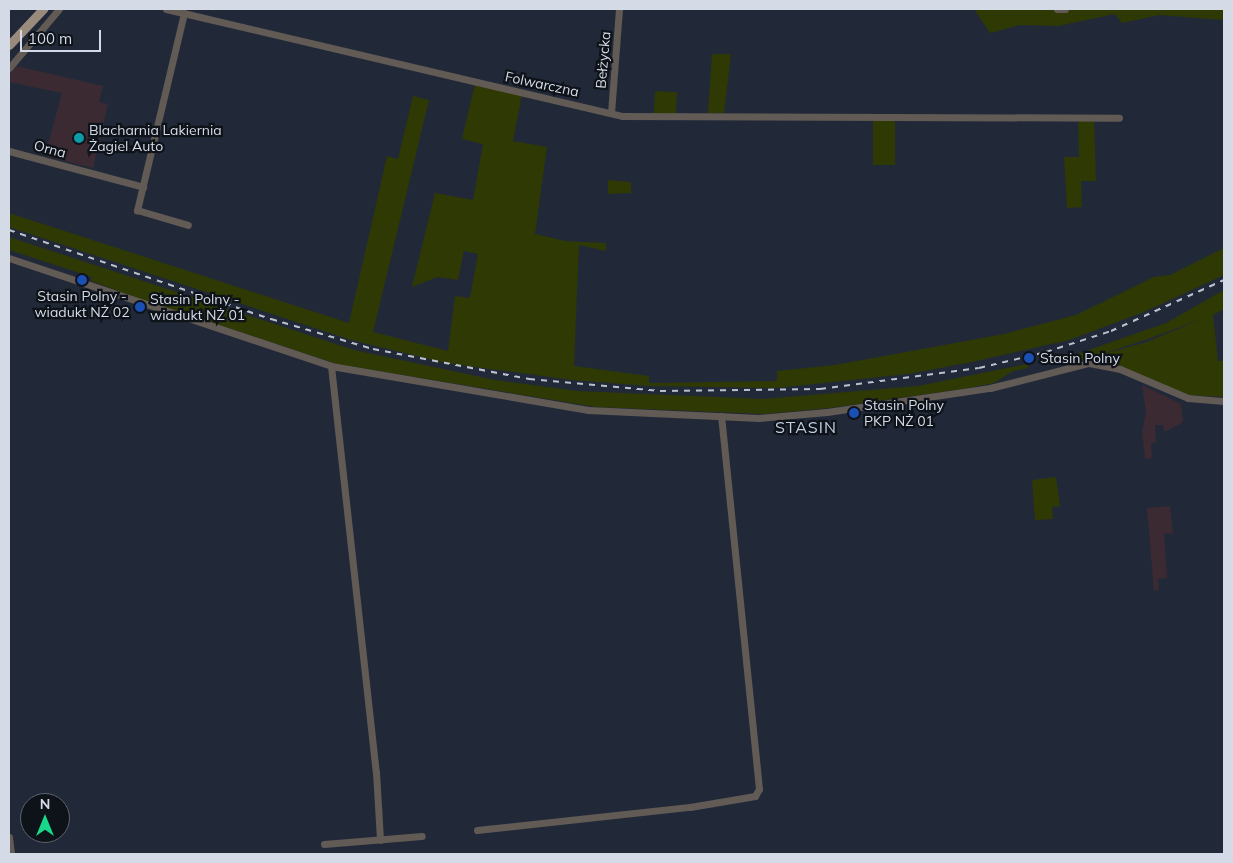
<!DOCTYPE html>
<meta charset="utf-8">
<style>
body{margin:0}
#map{position:relative;width:1233px;height:863px;overflow:hidden;background:#212939;font-family:Mulish,sans-serif}
div>[style]{position:absolute}
[style*='--x']{left:calc(var(--x)*1px);top:calc(var(--y)*1px);width:calc(var(--w)*1px);rotate:calc(var(--a)*1deg)}
.industrial>*{inset:0;background:#3c2a33}
.green>*{inset:0;background:#2f3903;transform-origin:0 0}
.minor>*{height:7px;margin:-3.5px;padding:0 3.5px;transform-origin:3.5px;border-radius:3.5px;background:#625a54}
.major>*{height:9px;margin:-4.5px;padding:0 4.5px;transform-origin:4.5px;border-radius:4.5px;background:#9b8b7d}
.rail>*{height:2px;margin-top:-1px;transform-origin:0;background:repeating-linear-gradient(90deg,#bac0cc 0 6px,transparent 0 12px)}
.dots>*{width:14px;height:14px;translate:-50% -50%;box-sizing:border-box;border:2px solid #0e1219;border-radius:50%}
span{translate:-50% -50%;white-space:nowrap;text-align:center;line-height:1.15;-webkit-text-stroke:4.5px #0e1219;paint-order:stroke}
.street-label{font-size:14px;color:#d5dbe6}
.poi-label{font-size:14px;color:#d5dbe6}
.left{translate:0 -50%;text-align:left}
.quarter-label{font-size:16px;color:#c2cde3;letter-spacing:1px}
.frame{position:absolute;inset:0;border:10px solid #d5dbe6;pointer-events:none}
.north{position:absolute;left:20px;top:793px;width:50px;height:50px;box-sizing:border-box;background:#0e1219;border:1px solid #5e626b;border-radius:50%;rotate:0deg;font-size:14px;font-weight:700;line-height:20px;text-align:center;color:#d5dbe6}
.north::after{content:'';display:block;margin:auto;width:18px;height:22px;background:#18d989;clip-path:polygon(50% 0,100% 100%,50% 72%,0 100%)}
.scale{position:absolute;left:20px;top:30px;width:81px;height:22px;box-sizing:border-box;border:2px solid #d5dbe6;border-top:0;padding-left:6px;font-size:15px;line-height:18px;white-space:nowrap;color:#d5dbe6;-webkit-text-stroke:4px #0e1219;paint-order:stroke}
</style>
<div id="map">
<div class="industrial">
<div style="clip-path:polygon(16px 66px,103px 86px,99px 102px,108px 104px,93px 168px,45px 156px,62px 93px,9px 82px,9px 75px)"></div>
<div style="clip-path:polygon(1142px 385px,1181px 404px,1183px 421px,1180px 424px,1164px 432px,1163px 425px,1155px 425px,1156px 442px,1151px 443px,1152px 458px,1145px 459px,1142px 432px,1146px 413px)"></div>
<div style="clip-path:polygon(1170px 506px,1173px 533px,1164px 534px,1167px 578px,1158px 579px,1159px 590px,1154px 591px,1147px 508px)"></div>
</div>
<div class="green">
<div style="clip-path:polygon(974px 9px,1224px 9px,1224px 20px,1159px 15px,1122px 23px,1115px 14px,1058px 26px,1020px 25px,990px 33px)"></div>
<div style="clip-path:polygon(712px 54px,731px 54px,724px 113px,708px 113px)"></div>
<div style="clip-path:polygon(475px 84px,522px 94px,513px 141px,547px 147px,535px 234px,565px 241px,606px 243px,606px 251px,579px 245px,574px 366px,649px 376px,649px 383px,777px 381px,777px 371px,835px 365px,1004px 334px,1076px 315px,1154px 277px,1170px 275px,1224px 248px,1224px 275px,1144px 312px,1069px 340px,972px 362px,908px 374px,777px 388px,648px 386px,572px 380px,446px 363px,351px 340px,9px 227px,9px 213px,349px 323px,387px 156px,398px 159px,413px 96px,429px 100px,373px 332px,448px 351px,455px 296px,470px 298px,478px 254px,464px 251px,458px 280px,437px 277px,412px 287px,435px 193px,473px 200px,483px 144px,462px 139px)"></div>
<div style="left:655px;top:91px;width:22px;height:22px;rotate:3deg"></div>
<div style="left:873px;top:118px;width:22px;height:47px"></div>
<div style="clip-path:polygon(1078px 119px,1094px 119px,1096px 181px,1081px 181px,1082px 207px,1067px 208px,1064px 157px,1079px 157px)"></div>
<div style="clip-path:polygon(608px 180px,631px 182px,631px 193px,608px 194px)"></div>
<div style="clip-path:polygon(9px 237px,354px 350px,495px 380px,578px 391px,763px 399px,918px 386px,1027px 364px,1028px 368px,1013px 371px,994px 383px,968px 388px,830px 408px,763px 414px,596px 407px,337px 364px,143px 300px,91px 281px,92px 277px,9px 250px)"></div>
<div style="clip-path:polygon(evenodd,1224px 290px,1224px 309px,1213px 315px,1218px 361px,1224px 361px,1224px 397px,1189px 395px,1114px 364px,1063px 359px,1166px 323px,1224px 290px,1204px 318px,1147px 342px,1099px 355px,1151px 338px,1204px 318px)"></div>
<div style="clip-path:polygon(1056px 477px,1060px 506px,1052px 507px,1053px 519px,1035px 520px,1032px 480px)"></div>
</div>
<div class="minor">
<div style="--x:166;--y:9;--w:468;--a:13.2"></div>
<div style="--x:622;--y:116;--w:497;--a:0.2"></div>
<div style="--x:1057;--y:9;--w:8;--a:0"></div>
<div style="--x:184;--y:13;--w:203;--a:103.4"></div>
<div style="--x:137;--y:210;--w:53;--a:16.4"></div>
<div style="--x:9;--y:68;--w:77;--a:-49.7"></div>
<div style="--x:611;--y:113;--w:104;--a:-85.6"></div>
<div style="--x:9;--y:151;--w:139;--a:15"></div>
<div style="--x:9;--y:258;--w:340;--a:18.5"></div>
<div style="--x:331;--y:366;--w:261;--a:9.7"></div>
<div style="--x:588;--y:410;--w:171;--a:2.7"></div>
<div style="--x:759;--y:418;--w:68;--a:-5"></div>
<div style="--x:827;--y:412;--w:165;--a:-8.4"></div>
<div style="--x:990;--y:388;--w:102;--a:-14.2"></div>
<div style="--x:1089;--y:363;--w:32;--a:11"></div>
<div style="--x:1120;--y:369;--w:74;--a:23.1"></div>
<div style="--x:1188;--y:398;--w:36;--a:5"></div>
<div style="--x:331;--y:366;--w:408;--a:83.7"></div>
<div style="--x:376;--y:772;--w:68;--a:86.6"></div>
<div style="--x:477;--y:830;--w:214;--a:-6.2"></div>
<div style="--x:690;--y:807;--w:66;--a:-9.6"></div>
<div style="--x:755;--y:796;--w:8;--a:-60"></div>
<div style="--x:759;--y:789;--w:375;--a:-95.8"></div>
<div style="--x:9;--y:837;--w:17;--a:83"></div>
<div style="--x:324;--y:844;--w:98;--a:-4.7"></div>
</div>
<div class="major">
<div style="--x:9;--y:45;--w:50;--a:-46.6"></div>
</div>
<div class="rail">
<div style="--x:9;--y:230;--w:277;--a:18.8"></div>
<div style="--x:271;--y:319;--w:106;--a:16.4"></div>
<div style="--x:373;--y:349;--w:159;--a:10.9"></div>
<div style="--x:529;--y:379;--w:132;--a:5.2"></div>
<div style="--x:660;--y:391;--w:160;--a:-0.7"></div>
<div style="--x:820;--y:389;--w:160;--a:-7.5"></div>
<div style="--x:979;--y:368;--w:69;--a:-13.4"></div>
<div style="--x:1046;--y:352;--w:68;--a:-17.9"></div>
<div style="--x:1111;--y:331;--w:124;--a:-24.3"></div>
</div>
<div class="dots">
<div style="left:79px;top:138px;background:#0f9aa8"></div>
<div style="left:82px;top:280px;background:#1a4fb4"></div>
<div style="left:140px;top:307px;background:#1a4fb4"></div>
<div style="left:1029px;top:358px;background:#1a4fb4"></div>
<div style="left:854px;top:413px;background:#1a4fb4"></div>
</div>
<div class="street-label">
<span style="left:603px;top:60px;rotate:-85deg">Bełżycka</span>
<span style="left:542px;top:84px;rotate:12deg">Folwarczna</span>
<span style="left:50px;top:149px;rotate:15deg">Orna</span>
</div>
<div class="poi-label">
<span class="left" style="left:89px;top:138px">Blacharnia Lakiernia<br>Żagiel Auto</span>
<span style="left:82px;top:304px">Stasin Polny -<br>wiadukt NŻ 02</span>
<span class="left" style="left:150px;top:307px">Stasin Polny -<br>wiadukt NŻ 01</span>
<span class="left" style="left:1040px;top:358px">Stasin Polny</span>
<span class="left" style="left:864px;top:413px">Stasin Polny<br>PKP NŻ 01</span>
</div>
<div class="quarter-label">
<span style="left:806px;top:427px">STASIN</span>
</div>
<div class="frame"></div>
<div class="north">N</div>
<div class="scale">100 m</div>
</div>
